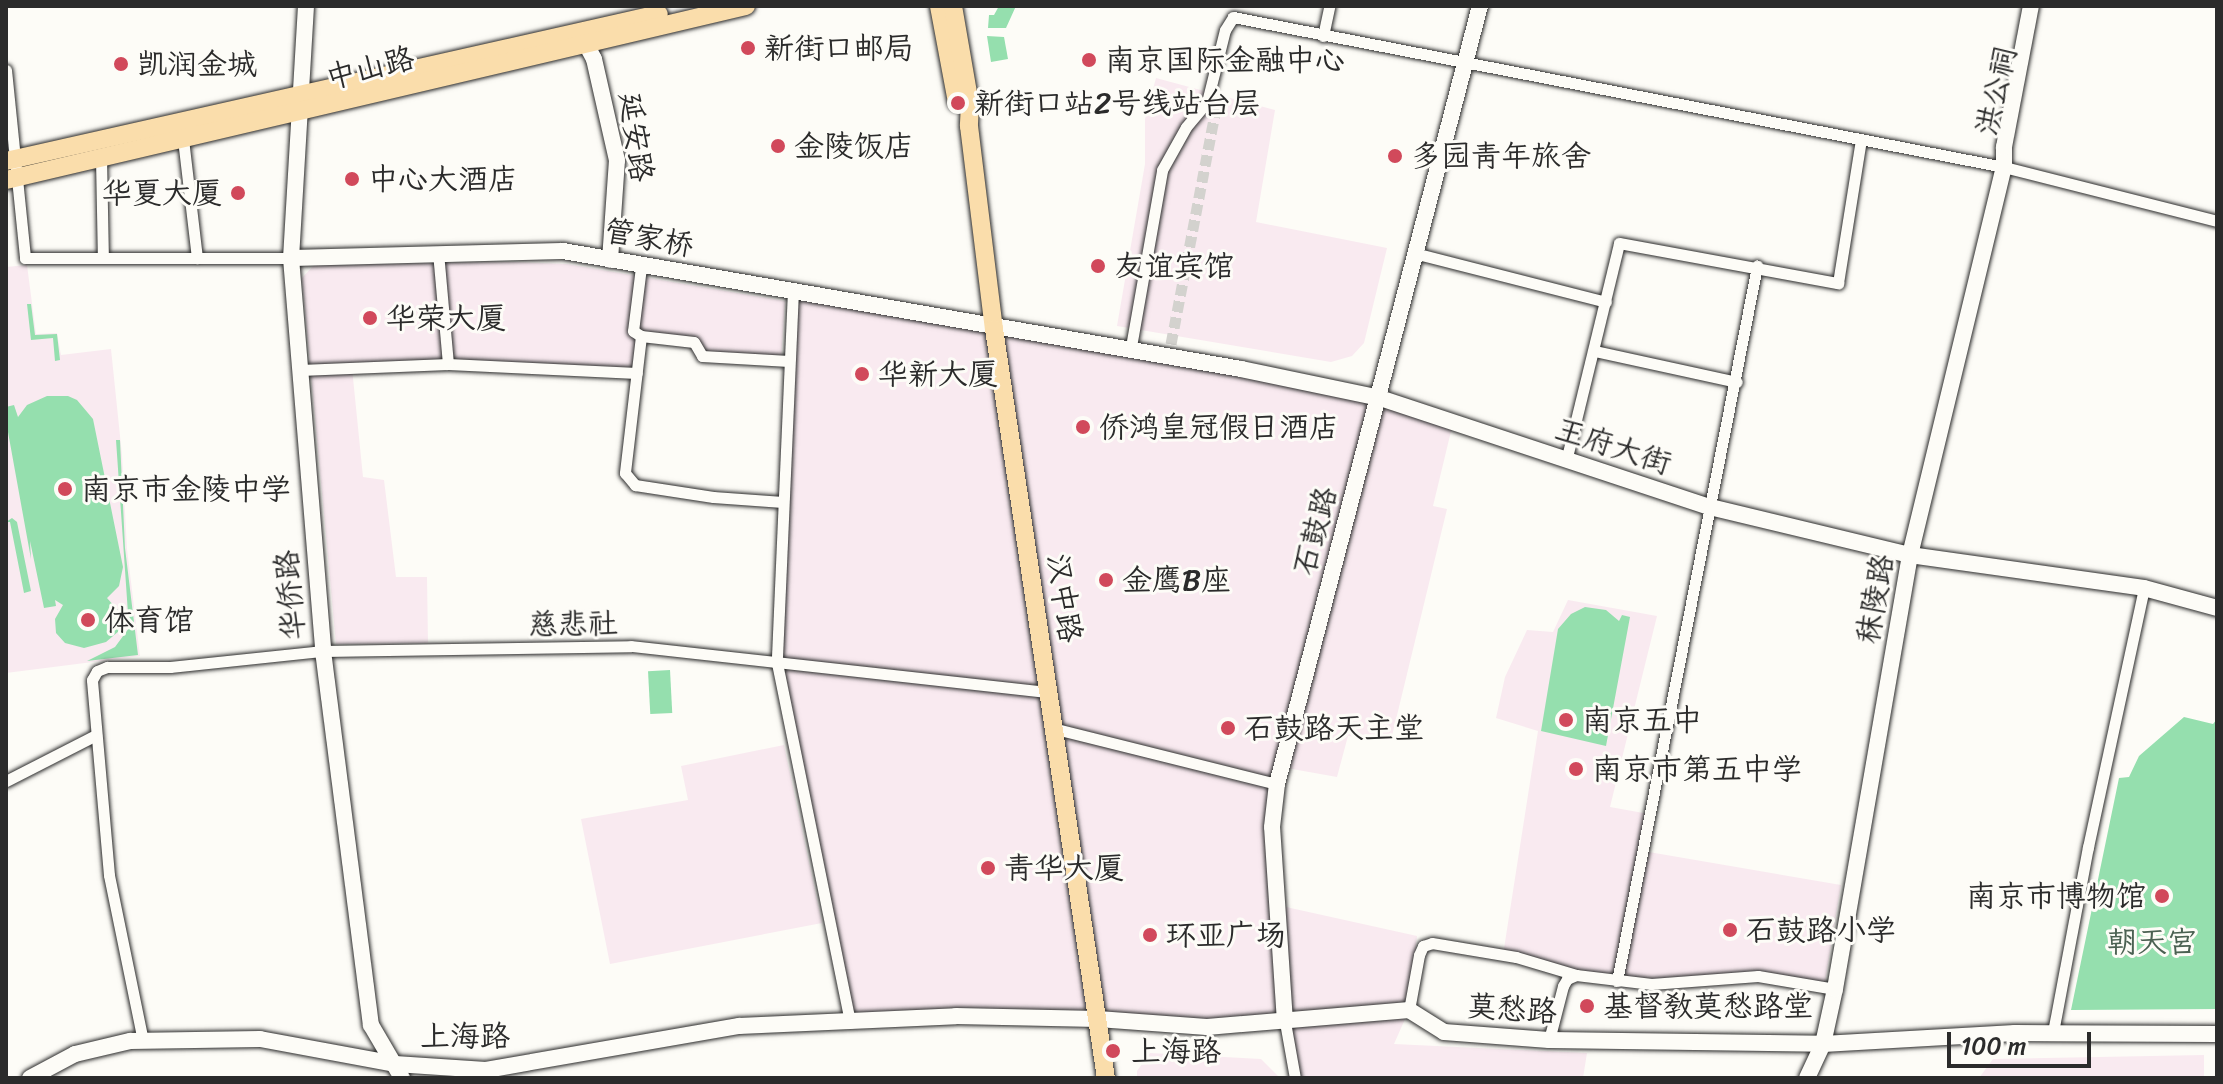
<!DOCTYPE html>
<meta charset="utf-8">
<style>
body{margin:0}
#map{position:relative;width:2223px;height:1084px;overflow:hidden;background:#fdfcf7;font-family:Sriracha,"LXGW WenKai TC",sans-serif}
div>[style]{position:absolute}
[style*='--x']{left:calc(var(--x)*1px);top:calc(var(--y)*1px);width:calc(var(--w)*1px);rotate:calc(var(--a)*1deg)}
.built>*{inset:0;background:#f9eaf0}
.green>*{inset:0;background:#95dfae;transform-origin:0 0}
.street-tunnel>*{height:11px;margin-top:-5.5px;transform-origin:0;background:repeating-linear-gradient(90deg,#d3d2ce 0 11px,transparent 0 16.5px)}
.roads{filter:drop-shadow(0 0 2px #2b2b2b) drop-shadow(0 0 2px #2b2b2b)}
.street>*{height:11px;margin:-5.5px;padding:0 5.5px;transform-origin:5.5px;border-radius:5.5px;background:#fdfcf7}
.secondary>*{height:16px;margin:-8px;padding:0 8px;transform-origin:8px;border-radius:8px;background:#fdfcf7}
.primary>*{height:18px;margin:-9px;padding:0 9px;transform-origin:9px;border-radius:9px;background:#faddab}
.dots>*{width:22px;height:22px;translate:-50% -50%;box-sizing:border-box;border:4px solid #fdfcf7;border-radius:50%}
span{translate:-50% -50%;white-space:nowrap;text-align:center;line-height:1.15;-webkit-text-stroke:6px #fdfcf7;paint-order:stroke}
.poi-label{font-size:30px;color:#2b2b2b}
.left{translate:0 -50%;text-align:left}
.right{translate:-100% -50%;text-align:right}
.street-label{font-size:30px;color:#2b2b2b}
.park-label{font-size:30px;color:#4b6152}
.frame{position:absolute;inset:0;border:8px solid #2b2b2b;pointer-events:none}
.scale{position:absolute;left:1947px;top:1032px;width:144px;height:36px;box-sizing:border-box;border:4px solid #2b2b2b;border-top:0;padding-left:10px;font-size:24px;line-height:28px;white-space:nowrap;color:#2b2b2b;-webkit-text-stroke:6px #fdfcf7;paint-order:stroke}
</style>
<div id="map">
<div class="built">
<div style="clip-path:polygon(1156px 78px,1275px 110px,1256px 222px,1387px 248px,1364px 343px,1352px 356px,1331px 362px,1117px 326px,1145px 164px,1145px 119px)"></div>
<div style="clip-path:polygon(515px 262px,567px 264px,785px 301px,781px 361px,702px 356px,694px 342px,642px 336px,637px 373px,352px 368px,363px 477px,384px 480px,396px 577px,427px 577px,428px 643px,336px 644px,302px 278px,314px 265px)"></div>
<div style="clip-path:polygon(27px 265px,36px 334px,57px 333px,61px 355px,111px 349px,122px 455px,127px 549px,140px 656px,6px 673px,6px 267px)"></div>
<div style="clip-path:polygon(793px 290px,1169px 357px,1453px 423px,1433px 506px,1447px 509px,1391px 740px,1348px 736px,1337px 777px,1281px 767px,1277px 905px,1417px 936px,1409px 1010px,1394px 1044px,1587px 1053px,1583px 1078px,1299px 1078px,1285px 1022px,850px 1023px,777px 663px)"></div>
<div style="clip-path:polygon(1568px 600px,1657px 616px,1610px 807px,1649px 814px,1643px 851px,1841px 885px,1825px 982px,1773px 978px,1630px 983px,1503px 955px,1538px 731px,1496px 718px,1505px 677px,1527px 630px,1553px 632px)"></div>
<div style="clip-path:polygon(784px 745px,822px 923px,610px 964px,581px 819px,688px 800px,681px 766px)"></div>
<div style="clip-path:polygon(1150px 1053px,1261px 1059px,1280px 1078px,1137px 1078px,1137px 1071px)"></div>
<div style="clip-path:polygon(2204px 1055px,2204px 1078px,1979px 1078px,1993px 1059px)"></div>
</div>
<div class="green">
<div style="clip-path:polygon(999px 6px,1016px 6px,1006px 28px,988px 28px,989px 15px,994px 15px)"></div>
<div style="clip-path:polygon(987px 36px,1004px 37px,1008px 59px,991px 62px)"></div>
<div style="clip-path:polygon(27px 304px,31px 304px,35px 335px,57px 334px,60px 360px,55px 361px,53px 338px,31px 340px)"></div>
<div style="clip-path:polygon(47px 396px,68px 396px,77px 400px,93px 419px,123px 567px,119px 586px,107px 598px,123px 616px,119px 631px,106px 642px,84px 648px,65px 643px,56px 633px,55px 619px,63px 605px,55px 600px,56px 606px,44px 608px,30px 541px,31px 559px,6px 421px,6px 407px,14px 405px,18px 417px,27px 405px)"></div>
<div style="clip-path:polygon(116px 440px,120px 440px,125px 548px,138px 655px,87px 661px,115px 647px,129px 628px)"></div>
<div style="clip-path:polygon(12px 518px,17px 522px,31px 591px,24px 593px,10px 522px,6px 522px)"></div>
<div style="clip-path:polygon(1585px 607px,1606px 610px,1619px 621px,1622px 615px,1630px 617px,1606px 746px,1541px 731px,1558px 629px,1571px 614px)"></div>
<div style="left:670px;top:670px;width:43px;height:22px;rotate:87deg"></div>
<div style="clip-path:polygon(2184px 717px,2213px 724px,2217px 719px,2217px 1009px,2071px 1010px,2119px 778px,2129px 777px,2139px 756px)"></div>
</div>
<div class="street-tunnel">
<div style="--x:1171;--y:344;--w:250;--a:-79.2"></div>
</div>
<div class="roads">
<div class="street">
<div style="--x:1323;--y:36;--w:30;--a:-78"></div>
<div style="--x:6;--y:70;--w:189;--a:84.2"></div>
<div style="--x:25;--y:258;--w:266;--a:0"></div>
<div style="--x:183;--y:139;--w:120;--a:83.3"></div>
<div style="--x:101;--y:158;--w:100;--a:88.9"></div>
<div style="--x:1414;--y:253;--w:198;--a:14.3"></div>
<div style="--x:641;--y:267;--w:64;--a:97.1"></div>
<div style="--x:633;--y:331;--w:9;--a:32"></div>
<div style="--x:641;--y:336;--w:138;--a:96.7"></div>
<div style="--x:625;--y:473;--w:16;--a:50"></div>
<div style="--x:635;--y:485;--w:79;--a:8.7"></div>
<div style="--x:713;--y:497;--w:70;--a:4.1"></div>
<div style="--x:793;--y:290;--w:373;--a:92.5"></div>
<div style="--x:777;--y:663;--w:367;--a:78.5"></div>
<div style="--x:641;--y:336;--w:53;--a:6.5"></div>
<div style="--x:694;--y:342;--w:16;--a:60"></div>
<div style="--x:702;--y:356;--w:87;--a:3.3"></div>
<div style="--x:1132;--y:341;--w:174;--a:-80"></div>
<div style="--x:1162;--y:170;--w:49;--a:-60.8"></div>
<div style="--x:1186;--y:127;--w:33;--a:-50"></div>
<div style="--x:1207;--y:102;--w:74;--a:-76"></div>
<div style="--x:1225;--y:30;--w:15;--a:-58"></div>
<div style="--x:1233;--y:17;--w:785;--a:11.01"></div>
<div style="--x:2004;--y:167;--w:220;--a:14.2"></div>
<div style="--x:1595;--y:351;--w:145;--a:12.3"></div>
<div style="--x:448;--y:364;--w:189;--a:2.7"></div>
<div style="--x:300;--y:370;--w:148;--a:-2.3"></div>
<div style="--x:448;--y:364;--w:112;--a:-95.1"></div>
<div style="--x:1566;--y:461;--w:224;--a:-76.3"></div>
<div style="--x:1619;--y:243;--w:223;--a:10.4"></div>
<div style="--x:1838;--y:283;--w:145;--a:-80.9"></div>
<div style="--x:1056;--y:729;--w:228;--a:14"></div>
<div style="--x:6;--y:781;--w:101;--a:-27.1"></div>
<div style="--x:1617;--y:981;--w:729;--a:-78.92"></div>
<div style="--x:1409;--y:1010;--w:56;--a:-79.7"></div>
<div style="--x:1419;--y:955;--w:10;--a:-66"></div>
<div style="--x:1423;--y:946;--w:9;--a:-18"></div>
<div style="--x:1432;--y:943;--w:85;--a:9.5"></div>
<div style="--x:1516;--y:957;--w:63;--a:16.7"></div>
<div style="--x:1285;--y:1022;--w:57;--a:79.9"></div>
<div style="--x:2053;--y:1032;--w:188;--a:-79.3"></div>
<div style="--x:2088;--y:847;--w:265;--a:-77.8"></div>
<div style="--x:1549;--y:1040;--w:56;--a:-75.5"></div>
<div style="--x:1563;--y:986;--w:8;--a:-60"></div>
<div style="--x:1567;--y:979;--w:10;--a:-24"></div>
<div style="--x:1576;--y:975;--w:76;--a:6.8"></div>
<div style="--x:1651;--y:984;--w:107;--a:-4.3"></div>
<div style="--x:1758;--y:976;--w:78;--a:9.6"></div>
<div style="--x:143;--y:1041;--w:169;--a:-101.6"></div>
<div style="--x:109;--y:875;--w:196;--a:-95"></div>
<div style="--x:92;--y:680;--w:10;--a:-61"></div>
<div style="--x:97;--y:671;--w:11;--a:-22"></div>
<div style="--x:107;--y:667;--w:63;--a:0"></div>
<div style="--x:170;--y:667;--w:154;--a:-6"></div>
<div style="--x:323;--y:651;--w:308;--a:-0.9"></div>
<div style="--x:631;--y:646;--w:422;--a:6.3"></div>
</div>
<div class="secondary">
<div style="--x:306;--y:6;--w:252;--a:93.4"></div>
<div style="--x:291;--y:258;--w:394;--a:85.3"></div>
<div style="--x:323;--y:651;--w:377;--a:82.7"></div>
<div style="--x:371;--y:1025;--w:61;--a:59.7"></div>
<div style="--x:586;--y:44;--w:17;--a:62"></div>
<div style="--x:594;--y:59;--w:104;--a:77.2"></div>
<div style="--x:617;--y:160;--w:100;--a:94"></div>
<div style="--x:291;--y:258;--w:272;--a:-1.5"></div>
<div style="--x:563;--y:251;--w:688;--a:9.87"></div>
<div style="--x:1241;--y:369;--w:142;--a:11.8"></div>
<div style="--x:1380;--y:398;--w:348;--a:18.3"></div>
<div style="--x:1710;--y:507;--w:206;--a:13.5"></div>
<div style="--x:1910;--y:555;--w:236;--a:8"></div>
<div style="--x:2144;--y:588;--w:76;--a:15.3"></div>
<div style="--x:1285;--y:1022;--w:195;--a:-93.8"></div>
<div style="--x:1272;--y:827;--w:43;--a:-83.4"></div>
<div style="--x:1277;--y:784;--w:804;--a:-75.38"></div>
<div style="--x:30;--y:1078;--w:51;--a:-28.1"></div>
<div style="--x:75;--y:1054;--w:57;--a:-13.3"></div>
<div style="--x:130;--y:1041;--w:130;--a:-0.9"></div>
<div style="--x:260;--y:1039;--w:137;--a:10.5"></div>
<div style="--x:395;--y:1064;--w:91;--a:3.8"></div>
<div style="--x:486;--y:1070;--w:257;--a:-9.9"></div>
<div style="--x:739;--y:1026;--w:217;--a:-2.6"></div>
<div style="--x:956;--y:1016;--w:142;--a:1.2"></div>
<div style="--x:1098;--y:1019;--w:109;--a:4.2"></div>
<div style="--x:1207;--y:1027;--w:203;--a:-4.8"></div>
<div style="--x:1409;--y:1010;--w:41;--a:32.2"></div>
<div style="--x:1444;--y:1032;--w:105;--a:4.4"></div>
<div style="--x:1549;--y:1040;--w:274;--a:0.8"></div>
<div style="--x:1823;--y:1044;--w:192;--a:-3.3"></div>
<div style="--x:2015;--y:1033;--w:202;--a:0.3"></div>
<div style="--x:1807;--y:1078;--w:38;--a:-65"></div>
<div style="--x:1823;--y:1044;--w:56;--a:-77.7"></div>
<div style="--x:1835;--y:989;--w:440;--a:-80.2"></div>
<div style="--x:1910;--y:555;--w:399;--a:-76.4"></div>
<div style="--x:2004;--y:167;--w:20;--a:-90"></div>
<div style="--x:2004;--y:147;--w:144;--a:-79.2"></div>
</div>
<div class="primary">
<div style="--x:939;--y:6;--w:98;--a:79.4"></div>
<div style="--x:953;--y:6;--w:99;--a:80.2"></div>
<div style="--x:970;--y:104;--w:22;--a:93"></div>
<div style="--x:969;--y:126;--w:205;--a:83"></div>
<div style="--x:994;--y:329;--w:757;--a:81.5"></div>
<div style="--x:6;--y:161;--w:669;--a:-12.69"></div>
<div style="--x:6;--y:180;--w:760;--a:-13.23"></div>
</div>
</div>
<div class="dots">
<div style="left:748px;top:48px;background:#d1495b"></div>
<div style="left:1089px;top:60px;background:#d1495b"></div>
<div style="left:121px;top:64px;background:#d1495b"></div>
<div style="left:958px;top:103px;background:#d1495b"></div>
<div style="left:778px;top:146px;background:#d1495b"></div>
<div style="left:1395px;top:156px;background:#d1495b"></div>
<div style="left:352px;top:179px;background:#d1495b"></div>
<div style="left:238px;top:193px;background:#d1495b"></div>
<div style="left:1098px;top:266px;background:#d1495b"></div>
<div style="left:370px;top:318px;background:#d1495b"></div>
<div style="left:862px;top:374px;background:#d1495b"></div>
<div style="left:1083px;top:427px;background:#d1495b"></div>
<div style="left:65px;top:489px;background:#d1495b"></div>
<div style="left:1106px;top:580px;background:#d1495b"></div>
<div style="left:88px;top:620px;background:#d1495b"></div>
<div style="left:1566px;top:720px;background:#d1495b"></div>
<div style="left:1228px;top:728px;background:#d1495b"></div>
<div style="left:1576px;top:769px;background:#d1495b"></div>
<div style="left:988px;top:868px;background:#d1495b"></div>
<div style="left:2162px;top:896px;background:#d1495b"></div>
<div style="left:1730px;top:930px;background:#d1495b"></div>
<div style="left:1150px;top:935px;background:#d1495b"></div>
<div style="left:1587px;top:1006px;background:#d1495b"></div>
<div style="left:1113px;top:1051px;background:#d1495b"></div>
</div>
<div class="poi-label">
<span class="left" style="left:764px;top:48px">新街口邮局</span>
<span class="left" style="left:1105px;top:60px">南京国际金融中心</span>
<span class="left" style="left:137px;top:64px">凯润金城</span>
<span class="left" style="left:974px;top:103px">新街口站2号线站台层</span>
<span class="left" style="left:794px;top:146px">金陵饭店</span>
<span class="left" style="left:1411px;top:156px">多园青年旅舍</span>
<span class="left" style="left:368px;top:179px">中心大酒店</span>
<span class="right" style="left:222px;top:193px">华夏大厦</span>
<span class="left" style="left:1114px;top:266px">友谊宾馆</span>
<span class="left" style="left:386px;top:318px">华荣大厦</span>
<span class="left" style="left:878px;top:374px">华新大厦</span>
<span class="left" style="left:1099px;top:427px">侨鸿皇冠假日酒店</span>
<span class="left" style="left:81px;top:489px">南京市金陵中学</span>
<span class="left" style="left:1122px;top:580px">金鹰B座</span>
<span class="left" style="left:104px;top:620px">体育馆</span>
<span class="left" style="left:1582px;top:720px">南京五中</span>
<span class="left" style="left:1244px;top:728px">石鼓路天主堂</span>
<span class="left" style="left:1592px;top:769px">南京市第五中学</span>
<span class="left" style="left:1004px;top:868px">青华大厦</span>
<span class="right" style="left:2146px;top:896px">南京市博物馆</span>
<span class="left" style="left:1746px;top:930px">石鼓路小学</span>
<span class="left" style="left:1166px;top:935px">环亚广场</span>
<span class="left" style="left:1603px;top:1006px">基督教莫愁路堂</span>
<span class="left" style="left:1131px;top:1051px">上海路</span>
</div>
<div class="street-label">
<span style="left:370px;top:68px;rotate:-14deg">中山路</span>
<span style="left:1996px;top:91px;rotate:-77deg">洪公祠</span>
<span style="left:636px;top:137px;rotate:82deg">延安路</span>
<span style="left:649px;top:238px;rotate:10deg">管家桥</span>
<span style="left:1613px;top:446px;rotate:18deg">王府大街</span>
<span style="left:1315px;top:531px;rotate:-75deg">石鼓路</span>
<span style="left:290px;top:595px;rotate:-95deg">华侨路</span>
<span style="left:1064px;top:598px;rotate:81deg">汉中路</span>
<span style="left:1875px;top:599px;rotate:-80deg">秣陵路</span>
<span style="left:573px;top:624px;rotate:-1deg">慈悲社</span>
<span style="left:1512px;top:1009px;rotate:4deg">莫愁路</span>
<span style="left:465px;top:1036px">上海路</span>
</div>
<div class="park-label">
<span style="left:2152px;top:942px">朝天宫</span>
</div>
<div class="frame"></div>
<div class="scale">100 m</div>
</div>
